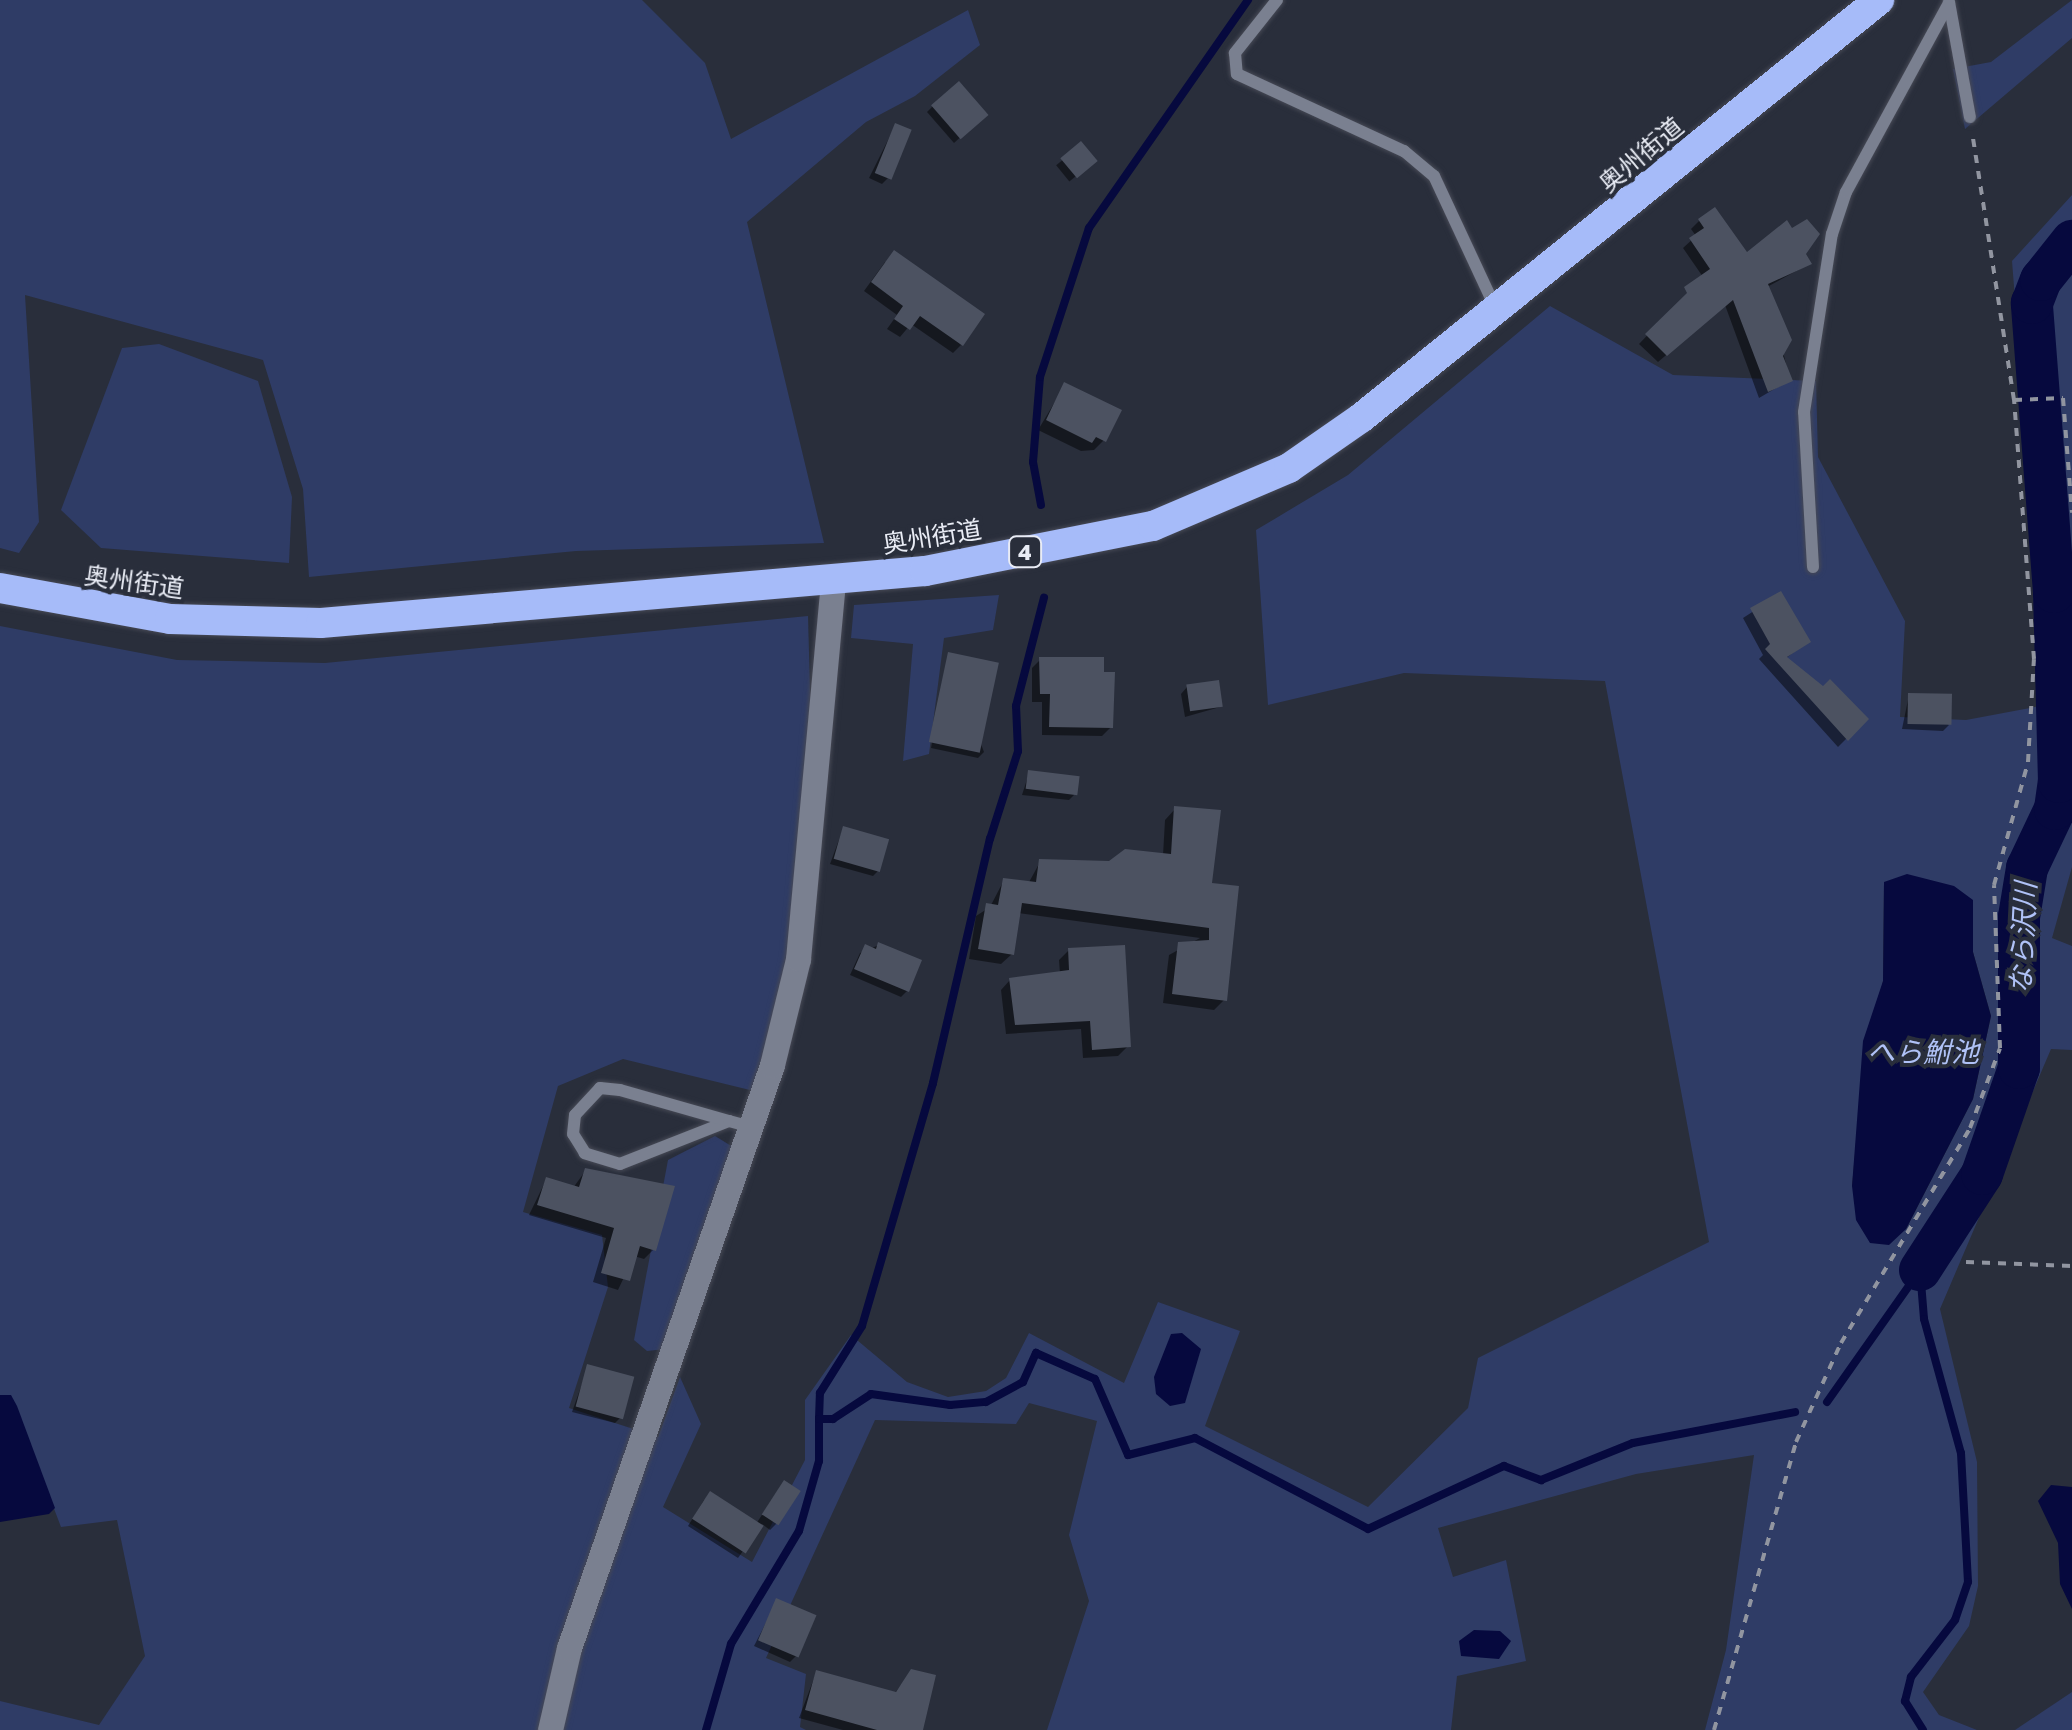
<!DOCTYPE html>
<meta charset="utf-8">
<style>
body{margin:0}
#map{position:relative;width:2072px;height:1730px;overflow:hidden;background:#292e3b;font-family:"Golos Text","Noto Sans JP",sans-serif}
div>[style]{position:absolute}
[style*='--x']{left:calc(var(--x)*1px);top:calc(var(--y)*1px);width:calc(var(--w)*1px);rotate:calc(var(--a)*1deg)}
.green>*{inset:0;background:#2f3c66}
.water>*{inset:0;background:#06093e}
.shadow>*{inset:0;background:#0007;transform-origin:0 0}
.stream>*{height:8px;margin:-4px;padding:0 4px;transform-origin:4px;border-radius:4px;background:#06093e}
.river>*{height:42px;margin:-21px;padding:0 21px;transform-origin:21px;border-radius:21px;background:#06093e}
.building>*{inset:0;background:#4c5261;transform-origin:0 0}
.path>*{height:4px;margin-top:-2px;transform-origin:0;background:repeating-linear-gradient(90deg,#9195a0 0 8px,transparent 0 16px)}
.roads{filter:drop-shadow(0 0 2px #464955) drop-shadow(0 0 2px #464955)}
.lane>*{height:12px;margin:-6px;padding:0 6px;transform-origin:6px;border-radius:6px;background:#7a8090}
.street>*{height:25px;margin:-12.5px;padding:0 12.5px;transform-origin:12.5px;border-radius:12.5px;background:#7a8090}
.highway>*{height:30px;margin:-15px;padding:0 15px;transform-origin:15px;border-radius:15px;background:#a6bbf9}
span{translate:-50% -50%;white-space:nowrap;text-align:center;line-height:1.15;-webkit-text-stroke:8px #292e3b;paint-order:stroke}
.shield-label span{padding:2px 8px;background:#292e3b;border:2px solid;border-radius:8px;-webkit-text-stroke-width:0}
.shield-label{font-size:22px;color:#e9ecf5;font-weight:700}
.street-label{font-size:25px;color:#e9ecf5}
.water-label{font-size:28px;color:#b0c2f7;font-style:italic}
</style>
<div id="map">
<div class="green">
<div style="clip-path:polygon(0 0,642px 0,705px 63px,731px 139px,968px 10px,980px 45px,915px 96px,866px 122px,747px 222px,824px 543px,576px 551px,309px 577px,303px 489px,263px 360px,25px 295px,39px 522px,19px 553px,0 548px)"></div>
<div style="clip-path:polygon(2072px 0,2072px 38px,1965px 129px,1953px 69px,1991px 62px)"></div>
<div style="clip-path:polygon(evenodd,2072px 195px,2072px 867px,2052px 938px,2072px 946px,2072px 1050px,2051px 1049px,1940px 1309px,1977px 1462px,1978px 1586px,1969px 1626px,1923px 1692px,1939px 1715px,1977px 1730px,1705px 1730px,1726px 1650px,1754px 1455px,1636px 1474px,1438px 1528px,1453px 1577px,1506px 1560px,1526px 1661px,1457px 1676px,1451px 1730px,1047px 1730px,1089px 1601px,1069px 1535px,1097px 1421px,1029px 1403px,1016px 1424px,875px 1420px,766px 1658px,806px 1674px,800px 1727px,806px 1730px,0 1730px,0 1701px,99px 1725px,145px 1656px,117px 1520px,61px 1527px,11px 1396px,0 1395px,0 626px,177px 660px,325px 663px,808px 616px,812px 763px,782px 992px,754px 1091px,623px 1059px,558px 1086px,523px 1212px,602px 1235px,608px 1287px,569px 1408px,658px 1437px,680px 1377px,701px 1424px,663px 1507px,752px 1562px,805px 1460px,805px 1400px,851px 1335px,907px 1382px,948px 1397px,986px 1391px,1006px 1378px,1029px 1333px,1124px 1383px,1158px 1302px,1240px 1331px,1205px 1426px,1368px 1507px,1468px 1408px,1478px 1358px,1709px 1242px,1605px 681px,1404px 673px,1268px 705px,1256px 530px,1348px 475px,1550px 306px,1673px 375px,1816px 381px,1818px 457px,1905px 621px,1900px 717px,1966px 720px,2040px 706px,2044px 666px,2012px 261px,2072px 195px,1884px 883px,1973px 952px,1991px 1016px,1973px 1099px,1906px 1229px,1852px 1186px,1860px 1099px,1883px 981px,1884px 883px)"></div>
<div style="clip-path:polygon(159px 344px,258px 381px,292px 497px,289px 563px,101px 548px,61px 510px,122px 348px)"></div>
<div style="clip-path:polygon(999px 595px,993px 630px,944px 638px,929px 754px,903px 761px,913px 644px,851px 638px,854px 605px)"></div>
<div style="clip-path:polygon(715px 1136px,733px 1147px,666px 1349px,647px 1351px,634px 1340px,668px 1160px)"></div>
<div style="clip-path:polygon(2072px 1692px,2072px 1730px,2015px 1730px)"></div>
</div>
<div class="water">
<div style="clip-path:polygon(1907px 874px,1954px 886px,1973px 900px,1973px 952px,1991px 1016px,1973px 1099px,1906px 1229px,1889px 1245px,1870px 1243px,1856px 1220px,1852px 1186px,1863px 1041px,1883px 981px,1884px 882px)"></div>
<div style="clip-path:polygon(1182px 1333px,1201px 1349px,1185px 1403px,1170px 1406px,1156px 1394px,1154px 1377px,1171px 1334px)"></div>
<div style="clip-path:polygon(0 1395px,11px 1395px,17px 1406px,55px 1508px,49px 1514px,0 1522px)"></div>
<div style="clip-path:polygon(2051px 1485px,2072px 1487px,2072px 1609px,2060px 1584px,2058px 1543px,2038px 1501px)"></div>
<div style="clip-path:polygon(1474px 1630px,1500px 1631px,1511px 1641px,1499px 1659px,1461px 1656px,1459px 1641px)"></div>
</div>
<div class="shadow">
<div style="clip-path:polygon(933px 106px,985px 115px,954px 143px,927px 112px)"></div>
<div style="clip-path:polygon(895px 126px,888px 178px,882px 184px,869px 178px)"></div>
<div style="left:1081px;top:145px;width:21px;height:32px;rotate:51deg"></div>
<div style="clip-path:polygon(1699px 221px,1746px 256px,1803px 254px,1809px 264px,1767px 287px,1790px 380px,1759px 398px,1725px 305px,1658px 362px,1639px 344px,1703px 277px,1683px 248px,1696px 236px,1691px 229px)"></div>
<div style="clip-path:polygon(885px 262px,961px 345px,953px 353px,911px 324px,900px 337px,887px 329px,897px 315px,864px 291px)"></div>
<div style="clip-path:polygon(1065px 385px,1104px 440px,1094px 450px,1081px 451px,1038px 430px)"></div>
<div style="clip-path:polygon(1780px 594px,1808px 641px,1785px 659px,1866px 719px,1838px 747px,1759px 659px,1763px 655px,1743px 618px)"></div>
<div style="clip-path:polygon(948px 655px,984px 752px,978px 758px,931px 748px)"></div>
<div style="clip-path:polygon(1040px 660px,1111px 727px,1102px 736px,1042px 735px,1042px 702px,1032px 702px,1032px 668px)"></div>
<div style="clip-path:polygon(1187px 687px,1220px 707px,1185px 717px,1181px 694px)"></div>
<div style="clip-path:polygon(1909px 695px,1949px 725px,1943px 731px,1902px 729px)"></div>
<div style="clip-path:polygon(1029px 773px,1075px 794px,1069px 800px,1022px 795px)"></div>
<div style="clip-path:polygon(1175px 809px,1209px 886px,1225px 999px,1214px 1010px,1163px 1003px,1169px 955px,1200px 938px,1018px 913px,1012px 954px,1001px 964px,969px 959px,976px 916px,990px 907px,1004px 880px,1028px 884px,1040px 862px,1110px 863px,1163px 855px,1165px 820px)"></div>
<div style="clip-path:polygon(843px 829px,879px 870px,873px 876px,830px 864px)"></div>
<div style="clip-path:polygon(879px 945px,907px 991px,901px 997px,850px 975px,860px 953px)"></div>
<div style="clip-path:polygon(1069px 950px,1128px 1046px,1118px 1056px,1083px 1058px,1081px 1029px,1006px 1034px,1001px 990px,1010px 980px,1060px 974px,1059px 960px)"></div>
<div style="clip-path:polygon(586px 1170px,672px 1188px,654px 1249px,644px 1259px,634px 1256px,618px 1290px,593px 1282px,606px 1238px,529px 1215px,546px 1180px,573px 1188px)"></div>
<div style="clip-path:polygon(588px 1367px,621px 1417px,615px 1423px,572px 1412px)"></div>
<div style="clip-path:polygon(779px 1489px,797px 1492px,776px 1524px,770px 1530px,762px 1524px,738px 1558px,688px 1526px,704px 1500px,756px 1524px)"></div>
<div style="clip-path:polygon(777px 1601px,796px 1656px,790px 1662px,754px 1646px)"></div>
<div style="clip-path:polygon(912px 1671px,921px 1730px,843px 1730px,799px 1718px,816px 1673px,894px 1694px)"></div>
</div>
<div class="stream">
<div style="--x:1041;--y:505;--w:44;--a:-100.5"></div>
<div style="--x:1033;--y:462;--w:85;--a:-85.3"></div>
<div style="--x:1040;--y:377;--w:157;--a:-71.8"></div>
<div style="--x:1089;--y:228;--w:278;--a:-55.1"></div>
<div style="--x:1920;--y:1270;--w:49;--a:85.3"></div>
<div style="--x:1924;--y:1319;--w:139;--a:74.6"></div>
<div style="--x:1961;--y:1453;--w:129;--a:86.9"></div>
<div style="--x:1968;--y:1582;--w:40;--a:108.9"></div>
<div style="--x:1955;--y:1620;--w:72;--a:127.7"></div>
<div style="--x:1911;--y:1677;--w:25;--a:104"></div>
<div style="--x:1905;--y:1701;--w:34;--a:58"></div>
<div style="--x:1827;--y:1402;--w:161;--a:-54.8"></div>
<div style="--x:819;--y:1419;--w:26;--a:-88"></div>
<div style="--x:820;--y:1393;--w:79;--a:-57.9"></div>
<div style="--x:862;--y:1326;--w:253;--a:-73.7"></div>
<div style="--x:933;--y:1083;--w:251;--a:-76.9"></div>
<div style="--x:990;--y:839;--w:92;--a:-72.3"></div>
<div style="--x:1018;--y:751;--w:45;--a:-92.5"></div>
<div style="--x:1016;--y:706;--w:112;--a:-75.5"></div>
<div style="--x:706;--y:1730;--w:90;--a:-73.8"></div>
<div style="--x:731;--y:1644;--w:132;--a:-59"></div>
<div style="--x:799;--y:1531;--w:73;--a:-74.1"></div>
<div style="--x:819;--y:1461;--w:42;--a:-90"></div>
<div style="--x:819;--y:1419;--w:14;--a:0"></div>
<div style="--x:833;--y:1419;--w:45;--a:-33.3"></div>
<div style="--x:871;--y:1394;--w:80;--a:7.9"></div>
<div style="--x:950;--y:1405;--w:36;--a:-5"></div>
<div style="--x:986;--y:1402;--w:42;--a:-28.4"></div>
<div style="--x:1023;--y:1382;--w:32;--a:-66"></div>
<div style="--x:1036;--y:1353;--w:64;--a:23.8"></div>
<div style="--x:1095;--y:1379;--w:83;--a:66.5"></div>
<div style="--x:1128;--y:1455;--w:69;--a:-14.2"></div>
<div style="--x:1195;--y:1438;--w:195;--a:27.7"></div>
<div style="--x:1368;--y:1529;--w:150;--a:-24.9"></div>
<div style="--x:1504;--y:1466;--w:40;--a:21"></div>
<div style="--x:1541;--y:1480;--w:99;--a:-21.9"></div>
<div style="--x:1633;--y:1443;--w:165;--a:-10.8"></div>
</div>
<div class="river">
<div style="--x:1920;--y:1270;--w:114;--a:-57.1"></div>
<div style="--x:1982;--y:1174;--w:112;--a:-70.8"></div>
<div style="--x:2019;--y:1068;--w:151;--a:-90"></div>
<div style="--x:2019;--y:917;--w:50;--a:-80.7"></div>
<div style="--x:2027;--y:868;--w:65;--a:-64.6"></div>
<div style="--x:2055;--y:809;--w:27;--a:-82"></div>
<div style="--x:2059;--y:782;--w:190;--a:-91.5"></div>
<div style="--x:2054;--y:592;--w:290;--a:-94.4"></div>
<div style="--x:2032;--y:303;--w:25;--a:-69"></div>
<div style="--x:2041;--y:280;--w:50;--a:-51.5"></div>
</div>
<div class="building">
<div style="left:959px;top:81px;width:45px;height:37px;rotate:49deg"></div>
<div style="left:895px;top:123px;width:18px;height:54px;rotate:22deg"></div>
<div style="left:1081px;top:141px;width:26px;height:27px;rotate:50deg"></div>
<div style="clip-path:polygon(1715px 207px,1747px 252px,1787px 220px,1792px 228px,1807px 219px,1820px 234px,1806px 254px,1812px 264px,1768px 284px,1792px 340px,1783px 356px,1793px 381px,1768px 392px,1733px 300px,1667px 356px,1645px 334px,1687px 293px,1684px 287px,1710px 269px,1689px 238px,1704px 228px,1698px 219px)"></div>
<div style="clip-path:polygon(894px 250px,985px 314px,963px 346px,920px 316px,910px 330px,894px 319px,903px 306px,871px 282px)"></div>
<div style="clip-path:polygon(1064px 382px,1122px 410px,1106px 442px,1096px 437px,1092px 443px,1046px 420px)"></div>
<div style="clip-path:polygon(1781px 591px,1811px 642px,1787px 657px,1823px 686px,1830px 679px,1869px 719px,1848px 741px,1765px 649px,1770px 644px,1750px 608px)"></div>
<div style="left:948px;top:652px;width:52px;height:92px;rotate:12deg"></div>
<div style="clip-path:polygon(1039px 657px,1104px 657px,1104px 672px,1115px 672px,1113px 728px,1049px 727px,1050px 694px,1040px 694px)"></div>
<div style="left:1219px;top:680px;width:27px;height:33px;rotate:82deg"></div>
<div style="left:1908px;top:693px;width:44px;height:31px;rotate:1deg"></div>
<div style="left:1028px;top:770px;width:52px;height:19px;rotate:7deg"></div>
<div style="clip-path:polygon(1174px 806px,1221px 810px,1212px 883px,1239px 886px,1227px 1001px,1172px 994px,1178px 942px,1209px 940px,1209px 928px,1022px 903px,1014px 955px,978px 949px,986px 903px,998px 905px,1003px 878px,1036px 882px,1039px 859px,1109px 861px,1125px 849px,1171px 854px)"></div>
<div style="left:843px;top:826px;width:48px;height:34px;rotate:16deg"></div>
<div style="clip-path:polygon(878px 942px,922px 960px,909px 992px,854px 969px,865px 944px,876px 949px)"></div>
<div style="clip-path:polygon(1125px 945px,1131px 1047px,1092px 1050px,1090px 1021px,1015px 1025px,1009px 978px,1069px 970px,1068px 948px)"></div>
<div style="clip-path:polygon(585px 1168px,675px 1186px,656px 1251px,640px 1246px,630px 1281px,601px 1273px,614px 1228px,537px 1205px,546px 1177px,579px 1187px)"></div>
<div style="left:587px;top:1364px;width:49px;height:44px;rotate:15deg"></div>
<div style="left:784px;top:1480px;width:20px;height:41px;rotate:33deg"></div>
<div style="left:710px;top:1491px;width:64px;height:33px;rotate:33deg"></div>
<div style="left:776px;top:1598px;width:44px;height:46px;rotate:23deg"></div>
<div style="clip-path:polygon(911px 1669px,936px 1675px,923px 1730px,877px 1730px,805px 1710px,816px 1670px,896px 1692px)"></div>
</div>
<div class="path">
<div style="--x:2014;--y:400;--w:49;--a:-2.3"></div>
<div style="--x:2063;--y:398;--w:115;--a:85.5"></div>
<div style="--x:1966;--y:1262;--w:106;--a:2.2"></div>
<div style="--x:1714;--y:1730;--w:299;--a:-74.1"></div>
<div style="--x:1796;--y:1442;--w:109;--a:-65.6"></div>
<div style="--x:1841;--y:1343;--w:251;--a:-59"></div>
<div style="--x:1970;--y:1128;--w:85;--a:-69.4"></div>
<div style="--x:2000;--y:1048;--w:163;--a:-92.1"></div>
<div style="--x:1994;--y:885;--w:128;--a:-74.5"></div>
<div style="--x:2028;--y:762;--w:103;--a:-86.7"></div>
<div style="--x:2034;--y:659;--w:260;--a:-94.4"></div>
<div style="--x:2014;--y:400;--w:271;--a:-98.9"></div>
</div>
<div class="roads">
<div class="lane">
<div style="--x:1277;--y:0;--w:68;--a:128.4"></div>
<div style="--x:1235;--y:53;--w:21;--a:85"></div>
<div style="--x:1237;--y:74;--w:184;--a:24.8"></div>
<div style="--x:1404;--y:151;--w:39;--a:40"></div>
<div style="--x:1434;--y:176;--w:147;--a:65"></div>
<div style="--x:1949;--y:2;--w:117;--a:79.7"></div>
<div style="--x:1813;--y:567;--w:155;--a:-93.3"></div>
<div style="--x:1804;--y:412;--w:180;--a:-81.1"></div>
<div style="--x:1832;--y:234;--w:44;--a:-71.6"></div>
<div style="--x:1846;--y:192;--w:215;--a:-61.4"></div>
<div style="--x:729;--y:1121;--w:117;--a:158.5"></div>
<div style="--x:620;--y:1164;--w:37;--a:-163"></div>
<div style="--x:585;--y:1153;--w:22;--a:-122"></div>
<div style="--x:573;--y:1134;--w:19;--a:-84"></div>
<div style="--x:575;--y:1115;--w:37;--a:-47"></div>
<div style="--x:600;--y:1088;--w:20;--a:6"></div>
<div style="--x:620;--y:1090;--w:113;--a:15.9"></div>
<div style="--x:729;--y:1121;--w:23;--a:15"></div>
</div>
<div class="street">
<div style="--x:550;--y:1730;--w:84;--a:-77"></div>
<div style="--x:569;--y:1648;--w:617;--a:-70.8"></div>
<div style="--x:772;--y:1065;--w:109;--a:-76.2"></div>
<div style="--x:798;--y:959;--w:380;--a:-84.7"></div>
</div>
<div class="highway">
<div style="--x:0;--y:588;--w:173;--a:10.3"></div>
<div style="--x:170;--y:619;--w:151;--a:1.5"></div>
<div style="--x:321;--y:623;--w:606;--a:-4.92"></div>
<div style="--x:925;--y:571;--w:232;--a:-11.2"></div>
<div style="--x:1153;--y:526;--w:148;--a:-23.1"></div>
<div style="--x:1289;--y:468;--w:88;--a:-34.8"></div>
<div style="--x:1361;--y:418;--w:666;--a:-38.9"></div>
</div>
</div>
<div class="shield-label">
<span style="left:1025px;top:552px">4</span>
</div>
<div class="street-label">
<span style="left:1641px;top:155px;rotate:-40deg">奥州街道</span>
<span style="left:932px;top:537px;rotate:-9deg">奥州街道</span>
<span style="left:134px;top:582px;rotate:8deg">奥州街道</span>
</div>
<div class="water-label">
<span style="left:2023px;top:938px;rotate:-87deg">なら沢川</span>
<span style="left:1923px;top:1052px">へら鮒池</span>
</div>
</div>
